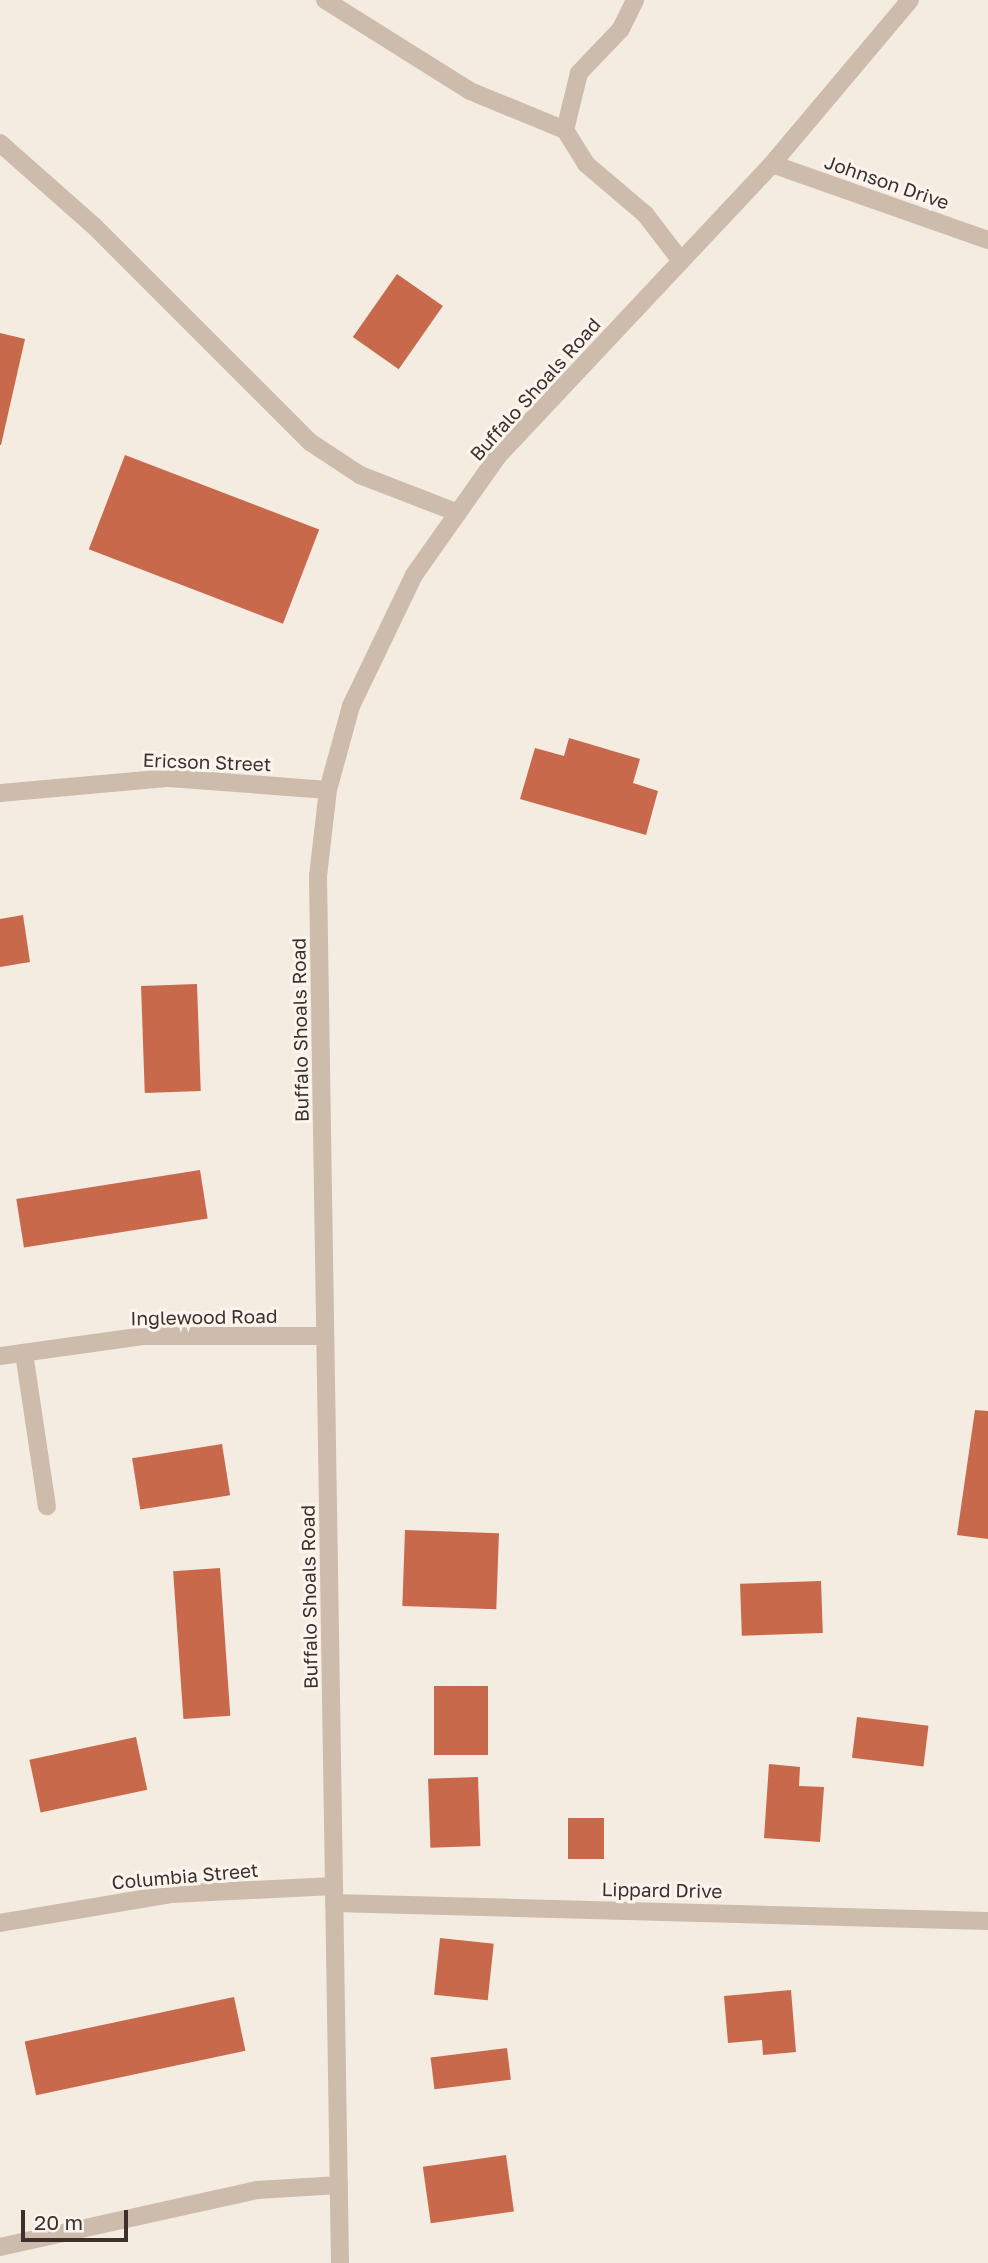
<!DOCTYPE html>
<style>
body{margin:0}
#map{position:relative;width:988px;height:2263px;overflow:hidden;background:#f4ebe1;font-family:"Golos Text",sans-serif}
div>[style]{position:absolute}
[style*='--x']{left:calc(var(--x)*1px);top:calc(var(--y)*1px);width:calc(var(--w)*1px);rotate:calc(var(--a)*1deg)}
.building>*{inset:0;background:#c8694b;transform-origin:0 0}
.service>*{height:18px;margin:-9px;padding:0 9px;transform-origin:9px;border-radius:9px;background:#cdbbac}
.minor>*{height:18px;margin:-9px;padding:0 9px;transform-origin:9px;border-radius:9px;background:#cdbbac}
.tertiary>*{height:18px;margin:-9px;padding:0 9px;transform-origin:9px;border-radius:9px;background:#cdbbac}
span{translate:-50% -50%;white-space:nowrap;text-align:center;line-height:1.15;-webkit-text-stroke:6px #fbf5ee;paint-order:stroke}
.street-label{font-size:19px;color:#3b302b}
.scale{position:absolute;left:21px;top:2210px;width:107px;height:32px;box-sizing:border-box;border:4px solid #3b302b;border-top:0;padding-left:9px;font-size:21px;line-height:24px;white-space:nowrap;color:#3b302b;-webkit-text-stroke:5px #fbf5ee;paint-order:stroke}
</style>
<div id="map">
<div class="building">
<div style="left:397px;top:274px;width:56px;height:77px;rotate:35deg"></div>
<div style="clip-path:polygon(0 333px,25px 339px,1px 445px,0 445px)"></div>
<div style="left:125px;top:455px;width:208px;height:101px;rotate:21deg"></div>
<div style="clip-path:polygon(569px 738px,640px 759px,633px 783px,658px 791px,646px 835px,520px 799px,535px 748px,564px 756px)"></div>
<div style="clip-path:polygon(23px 915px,30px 962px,0 967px,0 919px)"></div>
<div style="left:197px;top:984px;width:107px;height:56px;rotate:88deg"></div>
<div style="left:200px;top:1170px;width:49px;height:186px;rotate:81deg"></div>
<div style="clip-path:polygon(975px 1410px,988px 1411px,988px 1539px,957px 1535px)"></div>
<div style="left:222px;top:1444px;width:52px;height:91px;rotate:81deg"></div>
<div style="left:405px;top:1530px;width:94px;height:76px;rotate:2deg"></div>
<div style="left:220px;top:1568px;width:148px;height:47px;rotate:86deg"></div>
<div style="left:821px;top:1581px;width:52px;height:81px;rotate:88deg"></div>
<div style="left:434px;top:1686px;width:54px;height:69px"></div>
<div style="left:857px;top:1717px;width:72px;height:41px;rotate:7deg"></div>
<div style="left:136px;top:1737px;width:54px;height:109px;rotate:78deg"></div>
<div style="clip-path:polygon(769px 1764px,800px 1767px,799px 1786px,824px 1787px,820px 1842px,764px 1838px)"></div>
<div style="left:478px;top:1777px;width:69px;height:50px;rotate:88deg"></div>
<div style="left:604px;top:1818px;width:41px;height:36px;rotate:90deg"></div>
<div style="left:440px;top:1938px;width:54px;height:57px;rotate:6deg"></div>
<div style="clip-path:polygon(791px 1990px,796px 2052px,763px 2055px,762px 2040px,728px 2043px,724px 1996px)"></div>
<div style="left:234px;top:1997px;width:55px;height:214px;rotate:78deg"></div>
<div style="left:507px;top:2048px;width:32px;height:77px;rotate:83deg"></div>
<div style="left:506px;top:2155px;width:57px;height:84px;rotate:82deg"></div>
</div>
<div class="service">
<div style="--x:325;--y:0;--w:171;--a:32.1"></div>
<div style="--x:470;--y:91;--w:103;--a:22.3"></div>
<div style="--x:635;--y:0;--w:32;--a:116"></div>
<div style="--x:621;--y:29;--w:61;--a:133.7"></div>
<div style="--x:579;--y:73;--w:59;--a:103.8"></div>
<div style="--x:565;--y:130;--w:40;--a:58"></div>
<div style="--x:586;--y:164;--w:77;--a:40.3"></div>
<div style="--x:645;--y:214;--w:59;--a:52.5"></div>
<div style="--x:0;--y:143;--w:128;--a:41.5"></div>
<div style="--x:96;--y:228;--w:303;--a:45"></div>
<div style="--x:310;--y:442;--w:60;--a:33.4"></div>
<div style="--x:360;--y:475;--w:105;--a:21.2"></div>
<div style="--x:24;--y:1353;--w:155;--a:81.5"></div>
<div style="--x:0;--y:2247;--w:263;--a:-12.5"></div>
<div style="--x:257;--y:2190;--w:82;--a:-3.5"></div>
</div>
<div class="minor">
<div style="--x:772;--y:164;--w:229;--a:19.4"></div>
<div style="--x:0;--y:793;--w:170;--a:-5.1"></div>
<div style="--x:169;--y:778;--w:159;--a:4.3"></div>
<div style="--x:0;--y:1356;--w:146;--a:-7.9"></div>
<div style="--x:145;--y:1336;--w:180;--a:0"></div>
<div style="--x:334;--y:1903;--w:654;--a:1.58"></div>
<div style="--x:0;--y:1923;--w:173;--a:-9.6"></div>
<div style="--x:171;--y:1894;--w:163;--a:-2.8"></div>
</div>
<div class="tertiary">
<div style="--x:340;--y:2263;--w:1387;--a:-90.91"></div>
<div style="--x:318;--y:876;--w:87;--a:-83.4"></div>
<div style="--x:328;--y:790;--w:87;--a:-74.7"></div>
<div style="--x:351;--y:706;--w:145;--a:-64.3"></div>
<div style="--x:414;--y:575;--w:146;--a:-54.8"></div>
<div style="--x:498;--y:456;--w:400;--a:-46.8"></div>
<div style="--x:772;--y:164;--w:214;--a:-49.9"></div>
</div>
<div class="street-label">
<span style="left:887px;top:182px;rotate:19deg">Johnson Drive</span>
<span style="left:535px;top:389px;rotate:-48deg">Buffalo Shoals Road</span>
<span style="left:207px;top:762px;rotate:2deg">Ericson Street</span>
<span style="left:300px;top:1030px;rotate:-91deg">Buffalo Shoals Road</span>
<span style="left:204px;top:1317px;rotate:-1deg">Inglewood Road</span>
<span style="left:309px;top:1597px;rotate:-91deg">Buffalo Shoals Road</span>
<span style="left:185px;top:1876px;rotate:-5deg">Columbia Street</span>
<span style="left:662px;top:1890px;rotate:1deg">Lippard Drive</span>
</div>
<div class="scale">20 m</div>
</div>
